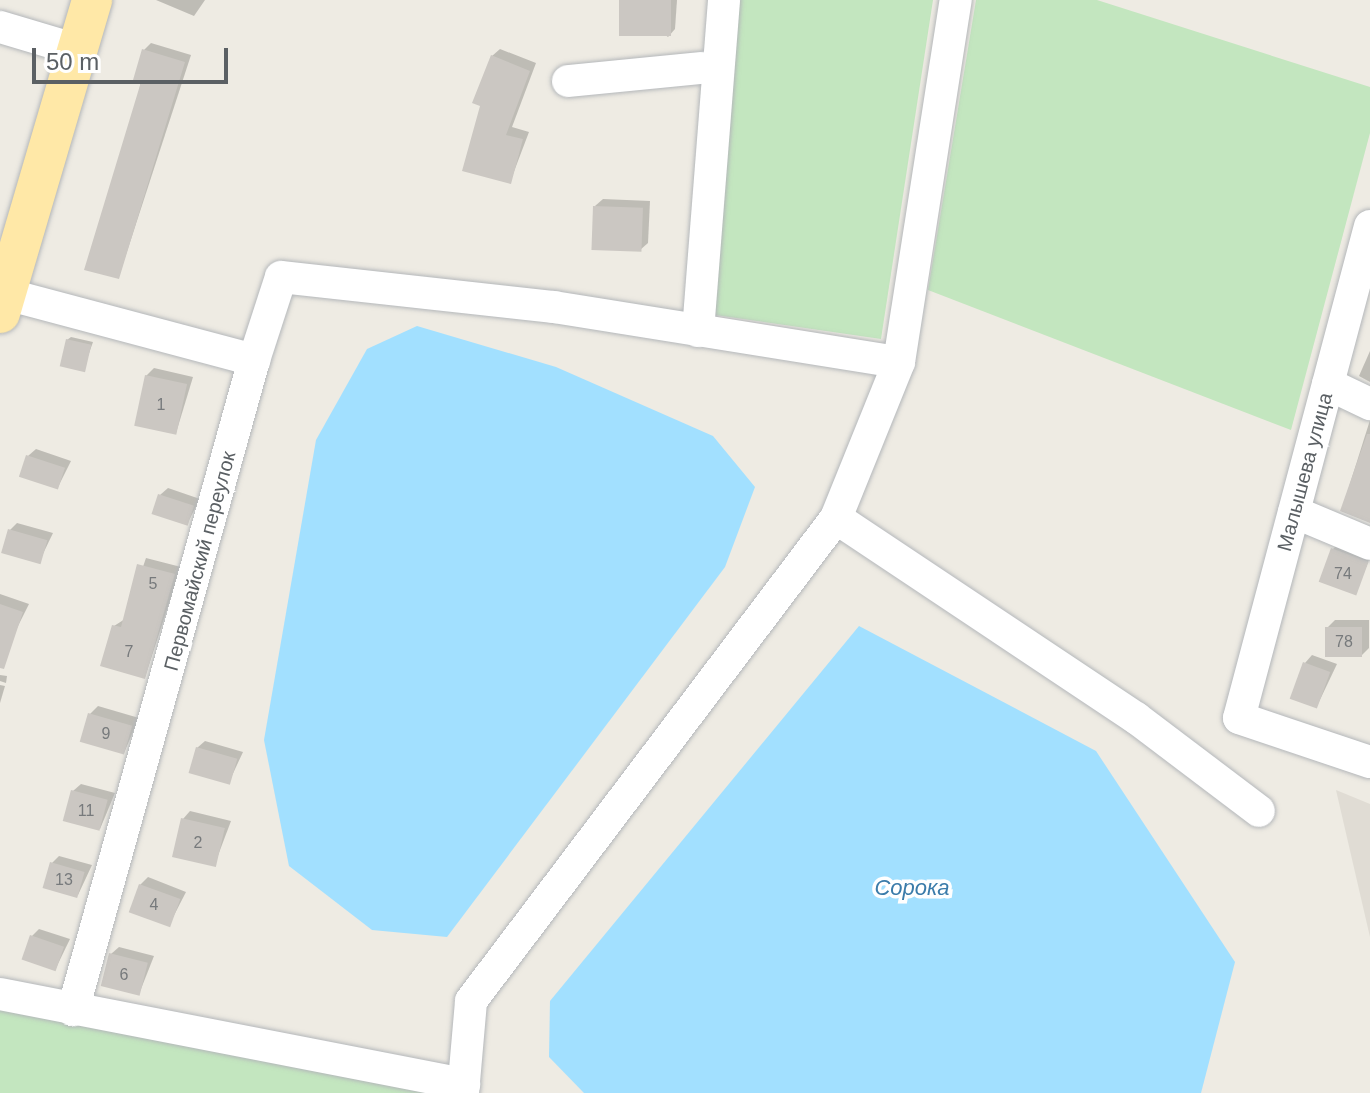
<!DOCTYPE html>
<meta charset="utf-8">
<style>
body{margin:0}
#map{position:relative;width:1370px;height:1093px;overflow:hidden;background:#eeebe3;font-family:Arial,sans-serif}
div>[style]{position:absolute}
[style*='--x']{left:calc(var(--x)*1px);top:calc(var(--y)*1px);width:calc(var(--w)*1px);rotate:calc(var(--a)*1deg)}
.education>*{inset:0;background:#e0dcd4}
.green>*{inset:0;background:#c3e6bf}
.water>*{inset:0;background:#a2e0ff}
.shadow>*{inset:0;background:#0003}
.building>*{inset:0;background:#cbc7c2;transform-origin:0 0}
.roads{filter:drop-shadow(0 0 2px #b4b7ba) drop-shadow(0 0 2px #b4b7ba)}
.minor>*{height:32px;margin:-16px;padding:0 16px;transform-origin:16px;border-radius:16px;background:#fff}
.major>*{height:40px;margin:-20px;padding:0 20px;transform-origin:20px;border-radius:20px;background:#ffe8a7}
span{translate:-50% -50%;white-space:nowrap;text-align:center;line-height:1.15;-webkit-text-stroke:7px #fff;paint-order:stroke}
.number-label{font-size:16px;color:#777a7c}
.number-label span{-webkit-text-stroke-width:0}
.street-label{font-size:20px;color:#5b6064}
.water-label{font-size:22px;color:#3b7caa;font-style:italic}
.scale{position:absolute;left:32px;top:48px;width:196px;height:36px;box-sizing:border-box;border:4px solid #5b6064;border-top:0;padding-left:10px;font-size:24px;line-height:28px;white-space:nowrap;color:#5b6064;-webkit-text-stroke:6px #fff;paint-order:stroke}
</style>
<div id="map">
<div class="education">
<div style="clip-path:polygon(1336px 790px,1370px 804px,1370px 937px)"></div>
</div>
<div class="green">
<div style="clip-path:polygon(738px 0,933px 0,881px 339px,708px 314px)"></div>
<div style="clip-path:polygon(976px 0,1097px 0,1370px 87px,1370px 133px,1291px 430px,928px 290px)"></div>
<div style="clip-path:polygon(0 1007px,432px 1093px,0 1093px)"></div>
</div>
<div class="water">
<div style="clip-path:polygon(417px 326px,556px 367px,713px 436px,755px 487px,725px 567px,447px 937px,372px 930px,289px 866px,264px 740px,316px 440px,367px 349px)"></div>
<div style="clip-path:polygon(859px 626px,1096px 751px,1235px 962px,1201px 1093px,584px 1093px,549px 1057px,550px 1001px)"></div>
</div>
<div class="shadow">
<div style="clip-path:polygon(156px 0,205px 0,194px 16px)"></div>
<div style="clip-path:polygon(621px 0,677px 0,675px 29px,668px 37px)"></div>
<div style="clip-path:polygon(151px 43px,191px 55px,119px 276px,144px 50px)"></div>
<div style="clip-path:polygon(500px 49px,536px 63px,512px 127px,529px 132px,510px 182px,492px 56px)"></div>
<div style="clip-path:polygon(603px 199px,650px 201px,648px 243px,640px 250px,595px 206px)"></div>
<div style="clip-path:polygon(71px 337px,93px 342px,83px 370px,67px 340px)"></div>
<div style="clip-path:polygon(1370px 351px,1370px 382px,1359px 376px)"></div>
<div style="clip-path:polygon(154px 368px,193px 377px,176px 433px,146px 376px)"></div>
<div style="clip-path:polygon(1370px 420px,1370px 521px,1342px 509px)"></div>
<div style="clip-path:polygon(36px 449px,71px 461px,58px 487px,28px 456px)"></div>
<div style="clip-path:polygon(168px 488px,200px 499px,187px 524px,160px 495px)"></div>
<div style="clip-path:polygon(17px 523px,53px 533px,39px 562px,10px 530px)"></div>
<div style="clip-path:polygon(1340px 542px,1370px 557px,1356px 593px,1333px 549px)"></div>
<div style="clip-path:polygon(146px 558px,181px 567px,145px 677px,114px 626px,125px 619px)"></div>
<div style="clip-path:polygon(0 594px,29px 604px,14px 634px,0 629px)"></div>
<div style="clip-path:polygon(1335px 620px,1369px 620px,1369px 648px,1362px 655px,1327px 628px)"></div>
<div style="clip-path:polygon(1312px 655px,1337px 664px,1317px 706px,1305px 663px)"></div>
<div style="clip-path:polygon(0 675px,7px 676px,6px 683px,0 681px)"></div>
<div style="clip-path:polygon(0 685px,5px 686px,0 703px)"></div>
<div style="clip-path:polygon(98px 706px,139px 718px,124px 753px,90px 714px)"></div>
<div style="clip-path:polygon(205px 741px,243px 752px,229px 782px,197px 748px)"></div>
<div style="clip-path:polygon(81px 784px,115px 793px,100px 829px,73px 791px)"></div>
<div style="clip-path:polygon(190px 811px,231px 821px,214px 866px,183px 819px)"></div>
<div style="clip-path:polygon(59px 856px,92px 865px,78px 895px,52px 863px)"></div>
<div style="clip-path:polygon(148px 877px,186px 892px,169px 925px,140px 885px)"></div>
<div style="clip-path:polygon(39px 929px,70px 939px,55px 970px,32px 936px)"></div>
<div style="clip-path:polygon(119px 947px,154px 956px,139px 994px,111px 954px)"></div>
</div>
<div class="building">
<div style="left:619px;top:0;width:52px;height:36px"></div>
<div style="clip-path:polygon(142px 49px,185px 62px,119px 279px,84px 270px,141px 82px,133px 80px)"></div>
<div style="clip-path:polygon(491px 55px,530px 71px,506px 135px,523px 139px,511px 184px,462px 171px,480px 106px,472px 103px)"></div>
<div style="left:593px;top:206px;width:50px;height:44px;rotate:2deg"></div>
<div style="left:66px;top:339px;width:26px;height:28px;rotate:13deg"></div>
<div style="left:145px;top:375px;width:43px;height:52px;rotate:12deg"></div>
<div style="clip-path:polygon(1367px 434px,1370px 434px,1370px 523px,1340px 511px)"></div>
<div style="left:26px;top:455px;width:41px;height:23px;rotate:18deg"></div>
<div style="left:158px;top:494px;width:38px;height:21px;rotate:18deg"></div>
<div style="left:8px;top:529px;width:41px;height:25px;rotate:16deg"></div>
<div style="left:1331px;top:548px;width:40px;height:36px;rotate:20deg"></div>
<div style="clip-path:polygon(137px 564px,175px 574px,145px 679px,100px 666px,112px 625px,121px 627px)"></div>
<div style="clip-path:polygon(0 604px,23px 612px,4px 669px,0 668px)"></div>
<div style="left:1325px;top:627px;width:37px;height:30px"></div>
<div style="left:1303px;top:662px;width:29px;height:39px;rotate:20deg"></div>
<div style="left:88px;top:713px;width:46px;height:30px;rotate:16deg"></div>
<div style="left:196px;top:747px;width:43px;height:27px;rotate:16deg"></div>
<div style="left:71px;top:790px;width:38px;height:32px;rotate:15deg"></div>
<div style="left:181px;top:818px;width:45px;height:40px;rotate:13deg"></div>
<div style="left:50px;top:862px;width:36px;height:27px;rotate:16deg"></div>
<div style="left:139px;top:884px;width:44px;height:30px;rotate:20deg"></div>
<div style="left:30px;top:935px;width:36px;height:26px;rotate:19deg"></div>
<div style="left:109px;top:953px;width:40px;height:34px;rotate:14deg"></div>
</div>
<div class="roads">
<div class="minor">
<div style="--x:0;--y:27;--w:80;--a:16.6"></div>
<div style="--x:568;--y:81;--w:134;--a:-5.6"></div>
<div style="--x:1370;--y:226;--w:509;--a:104.91"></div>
<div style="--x:1239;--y:718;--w:138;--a:18.6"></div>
<div style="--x:6;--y:294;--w:257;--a:14.9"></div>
<div style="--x:254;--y:360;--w:675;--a:105.56"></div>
<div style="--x:698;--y:331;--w:332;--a:-85.5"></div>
<div style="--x:254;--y:360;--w:87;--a:-72"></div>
<div style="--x:281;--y:277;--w:275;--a:6.3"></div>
<div style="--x:554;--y:307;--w:349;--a:9.1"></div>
<div style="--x:1328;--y:384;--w:47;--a:25.5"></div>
<div style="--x:1294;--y:512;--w:82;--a:22.8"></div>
<div style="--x:836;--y:518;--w:361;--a:33.7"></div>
<div style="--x:1136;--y:718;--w:154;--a:37.1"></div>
<div style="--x:0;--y:994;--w:473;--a:11"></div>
<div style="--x:463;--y:1093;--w:92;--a:-85"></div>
<div style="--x:471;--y:1001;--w:605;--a:-52.92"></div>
<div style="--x:836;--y:518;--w:168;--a:-68"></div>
<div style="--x:899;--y:362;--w:366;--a:-81.1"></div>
</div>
<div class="major">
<div style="--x:0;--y:313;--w:326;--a:-73.6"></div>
</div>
</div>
<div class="number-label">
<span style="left:161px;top:405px">1</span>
<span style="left:1343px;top:574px">74</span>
<span style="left:153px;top:584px">5</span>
<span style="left:1344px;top:642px">78</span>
<span style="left:129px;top:652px">7</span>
<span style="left:106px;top:734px">9</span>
<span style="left:86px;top:811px">11</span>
<span style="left:198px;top:843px">2</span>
<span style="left:64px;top:880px">13</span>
<span style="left:154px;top:905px">4</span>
<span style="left:124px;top:975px">6</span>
</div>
<div class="street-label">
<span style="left:1305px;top:472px;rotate:-75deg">Малышева улица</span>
<span style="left:200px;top:561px;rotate:-75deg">Первомайский переулок</span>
</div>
<div class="water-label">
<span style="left:912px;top:888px">Сорока</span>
</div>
<div class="scale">50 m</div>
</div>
